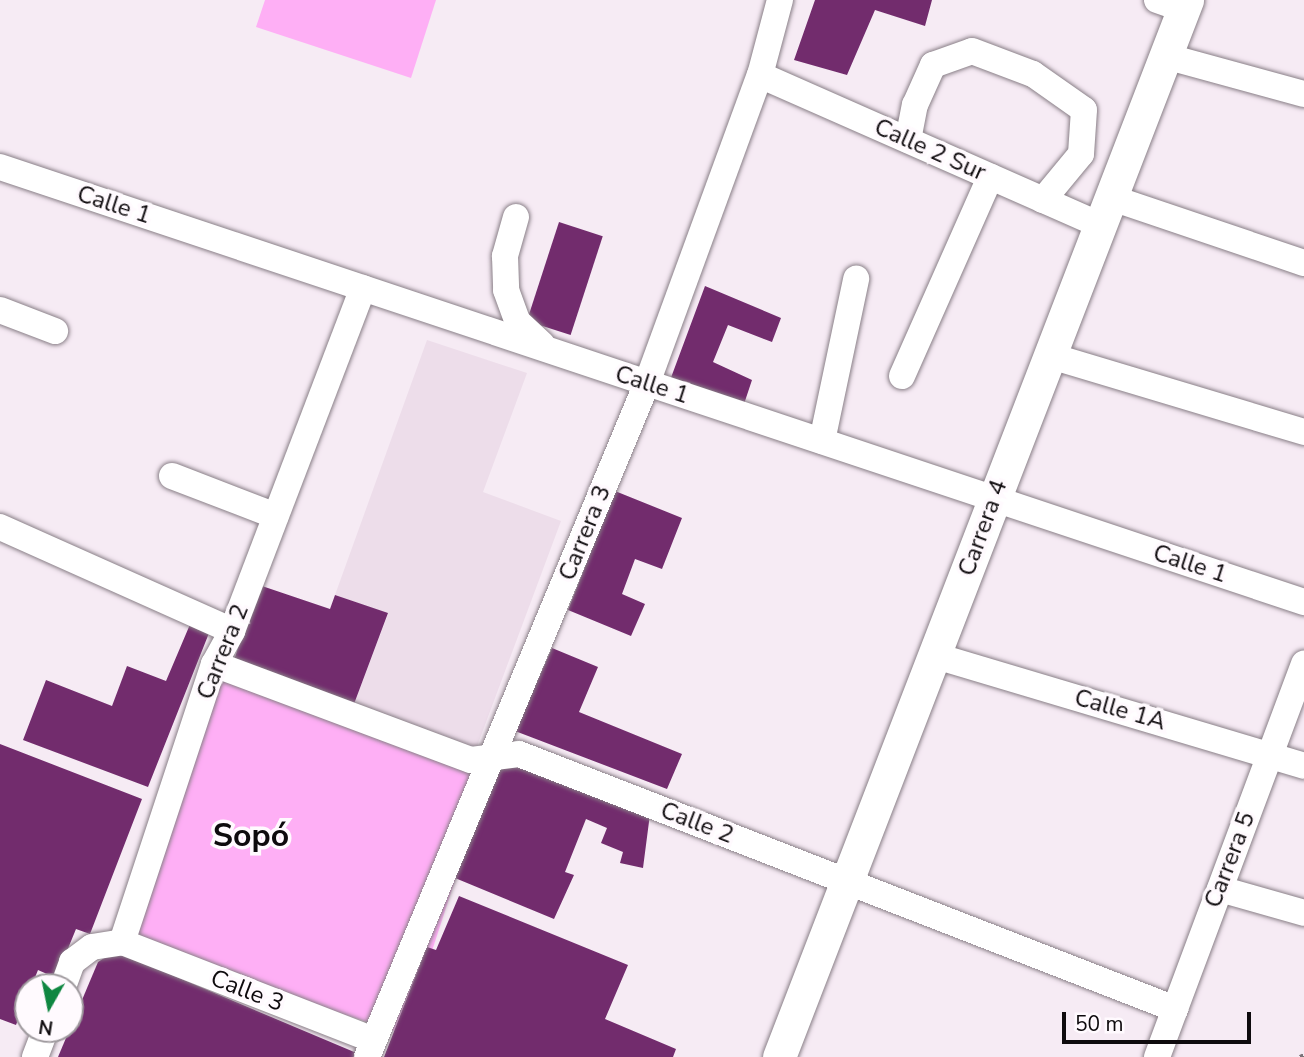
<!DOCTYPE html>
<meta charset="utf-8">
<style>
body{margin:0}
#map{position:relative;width:1304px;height:1057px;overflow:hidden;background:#f6ebf4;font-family:"Nunito Sans",sans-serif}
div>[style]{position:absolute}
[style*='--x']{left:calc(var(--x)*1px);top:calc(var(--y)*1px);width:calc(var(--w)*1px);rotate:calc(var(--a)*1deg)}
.built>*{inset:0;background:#edddea}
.green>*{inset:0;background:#feaff5;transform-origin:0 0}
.building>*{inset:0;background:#722c6d;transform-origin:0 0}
.path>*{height:4.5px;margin-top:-2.25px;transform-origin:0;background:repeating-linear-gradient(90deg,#7a7378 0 3.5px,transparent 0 8.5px)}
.roads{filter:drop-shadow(0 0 2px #897f87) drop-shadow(0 0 2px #897f87)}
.minor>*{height:26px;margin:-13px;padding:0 13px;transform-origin:13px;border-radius:13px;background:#fff}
.major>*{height:33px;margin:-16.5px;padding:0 16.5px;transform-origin:16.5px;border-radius:16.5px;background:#fff}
span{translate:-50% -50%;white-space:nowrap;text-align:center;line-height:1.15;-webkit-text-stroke:7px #fffafe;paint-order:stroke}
.street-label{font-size:24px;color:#0e0a0d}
.district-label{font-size:32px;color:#0e0a0d;font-weight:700}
.north{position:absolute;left:14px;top:973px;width:70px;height:70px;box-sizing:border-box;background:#fffafe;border:2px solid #9f9a9e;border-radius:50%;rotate:189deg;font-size:19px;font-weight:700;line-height:28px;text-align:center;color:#0e0a0d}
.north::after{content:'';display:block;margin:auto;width:24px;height:32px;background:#0f8741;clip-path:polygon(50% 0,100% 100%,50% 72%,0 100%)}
.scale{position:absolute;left:1062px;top:1012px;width:189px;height:32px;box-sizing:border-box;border:4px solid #0e0a0d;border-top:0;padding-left:9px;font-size:21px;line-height:24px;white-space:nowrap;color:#0e0a0d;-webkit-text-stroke:5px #fffafe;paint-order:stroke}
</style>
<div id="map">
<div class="built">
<div style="clip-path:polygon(427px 340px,527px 373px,483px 492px,561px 521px,476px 749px,354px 704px,388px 614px,335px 595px)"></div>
</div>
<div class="green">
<div style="clip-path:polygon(265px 0,436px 0,411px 78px,256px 27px)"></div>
<div style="left:214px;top:664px;width:296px;height:293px;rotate:18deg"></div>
</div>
<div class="building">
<div style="clip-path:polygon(815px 0,932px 0,925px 26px,875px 10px,847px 75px,794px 60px)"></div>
<div style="left:559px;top:222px;width:46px;height:104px;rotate:18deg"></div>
<div style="clip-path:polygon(705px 286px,781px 318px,772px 342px,728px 325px,713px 362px,752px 380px,741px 413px,669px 383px)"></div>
<div style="clip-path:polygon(615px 491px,682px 518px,662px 569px,635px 559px,622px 594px,645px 604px,631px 636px,568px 610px)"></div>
<div style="clip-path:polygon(259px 585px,330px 609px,335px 595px,388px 613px,354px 704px,234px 660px)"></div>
<div style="clip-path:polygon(194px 615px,213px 623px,148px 787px,23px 740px,46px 680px,112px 706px,127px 666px,166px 681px)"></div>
<div style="clip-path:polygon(552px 648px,598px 667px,579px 712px,682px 754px,667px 789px,515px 731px)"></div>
<div style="clip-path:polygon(0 744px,142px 799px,90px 934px,76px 929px,56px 978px,38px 970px,16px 1025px,0 1019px)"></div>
<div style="clip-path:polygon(503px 760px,650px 814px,643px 868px,620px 863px,623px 852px,601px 843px,607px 828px,586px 819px,565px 872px,574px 875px,554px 919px,455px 878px)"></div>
<div style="clip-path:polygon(459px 896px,628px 965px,605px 1019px,676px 1049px,673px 1057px,384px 1057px,427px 947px,436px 950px)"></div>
<div style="clip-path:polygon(115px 951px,366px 1057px,58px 1057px,98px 962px)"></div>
</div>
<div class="path">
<div style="--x:1300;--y:1057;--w:4;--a:-27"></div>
</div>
<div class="roads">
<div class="minor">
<div style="--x:1157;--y:0;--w:28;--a:19"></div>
<div style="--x:1165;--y:56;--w:144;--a:15.3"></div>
<div style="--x:760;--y:75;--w:372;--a:23.8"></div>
<div style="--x:908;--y:140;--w:36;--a:-79"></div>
<div style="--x:915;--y:105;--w:44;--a:-65.8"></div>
<div style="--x:933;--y:65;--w:41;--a:-19.7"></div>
<div style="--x:972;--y:51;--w:65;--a:20.7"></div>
<div style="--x:1033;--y:74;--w:62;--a:35.2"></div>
<div style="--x:1084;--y:110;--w:44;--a:93.9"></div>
<div style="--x:1081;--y:154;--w:60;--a:129.6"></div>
<div style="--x:0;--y:167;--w:1375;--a:18.45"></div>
<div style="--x:1112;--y:198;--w:203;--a:18.7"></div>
<div style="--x:516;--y:217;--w:41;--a:105.8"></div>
<div style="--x:505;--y:256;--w:34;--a:88"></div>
<div style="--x:506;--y:290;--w:33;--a:70"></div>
<div style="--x:517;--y:321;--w:34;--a:43"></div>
<div style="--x:0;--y:310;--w:59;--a:20.9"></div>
<div style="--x:1051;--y:356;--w:264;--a:16.7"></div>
<div style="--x:902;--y:376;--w:218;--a:-66.1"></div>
<div style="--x:822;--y:441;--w:166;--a:-78.1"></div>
<div style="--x:172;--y:476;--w:111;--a:21"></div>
<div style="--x:0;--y:527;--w:254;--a:24.1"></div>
<div style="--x:936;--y:656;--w:384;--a:16.6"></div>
<div style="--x:214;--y:664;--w:274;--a:20.5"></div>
<div style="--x:471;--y:760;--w:48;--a:-7.1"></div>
<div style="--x:519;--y:754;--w:704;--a:21.24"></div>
<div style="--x:1220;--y:889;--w:87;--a:15.9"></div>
<div style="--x:122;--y:942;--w:269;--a:21.3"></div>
<div style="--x:63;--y:987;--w:27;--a:-70"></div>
<div style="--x:72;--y:962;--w:25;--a:-37"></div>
<div style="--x:92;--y:947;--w:30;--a:-9"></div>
<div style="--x:122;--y:942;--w:293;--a:-71.7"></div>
<div style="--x:214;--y:664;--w:38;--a:-61"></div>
<div style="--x:232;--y:631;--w:367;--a:-69.1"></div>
<div style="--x:35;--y:1057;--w:30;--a:-69"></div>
<div style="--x:367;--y:1057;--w:730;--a:-67.44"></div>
<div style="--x:647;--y:383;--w:328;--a:-69.9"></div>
<div style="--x:760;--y:75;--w:78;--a:-75.1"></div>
<div style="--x:1157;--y:1057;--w:420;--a:-69.5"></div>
</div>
<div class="major">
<div style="--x:779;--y:1057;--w:1133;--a:-68.89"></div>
</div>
</div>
<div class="street-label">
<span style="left:930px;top:150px;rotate:24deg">Calle 2 Sur</span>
<span style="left:114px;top:205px;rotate:18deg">Calle 1</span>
<span style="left:652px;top:385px;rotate:18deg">Calle 1</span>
<span style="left:983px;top:528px;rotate:-70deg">Carrera 4</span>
<span style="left:585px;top:533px;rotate:-68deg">Carrera 3</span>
<span style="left:1190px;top:564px;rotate:18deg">Calle 1</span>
<span style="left:223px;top:652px;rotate:-68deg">Carrera 2</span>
<span style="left:1120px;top:710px;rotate:16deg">Calle 1A</span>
<span style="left:697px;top:823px;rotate:21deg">Calle 2</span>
<span style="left:1230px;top:860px;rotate:-69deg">Carrera 5</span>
<span style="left:247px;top:991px;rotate:21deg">Calle 3</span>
</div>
<div class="district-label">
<span style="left:251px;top:836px">Sopó</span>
</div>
<div class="north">N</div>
<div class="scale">50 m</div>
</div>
